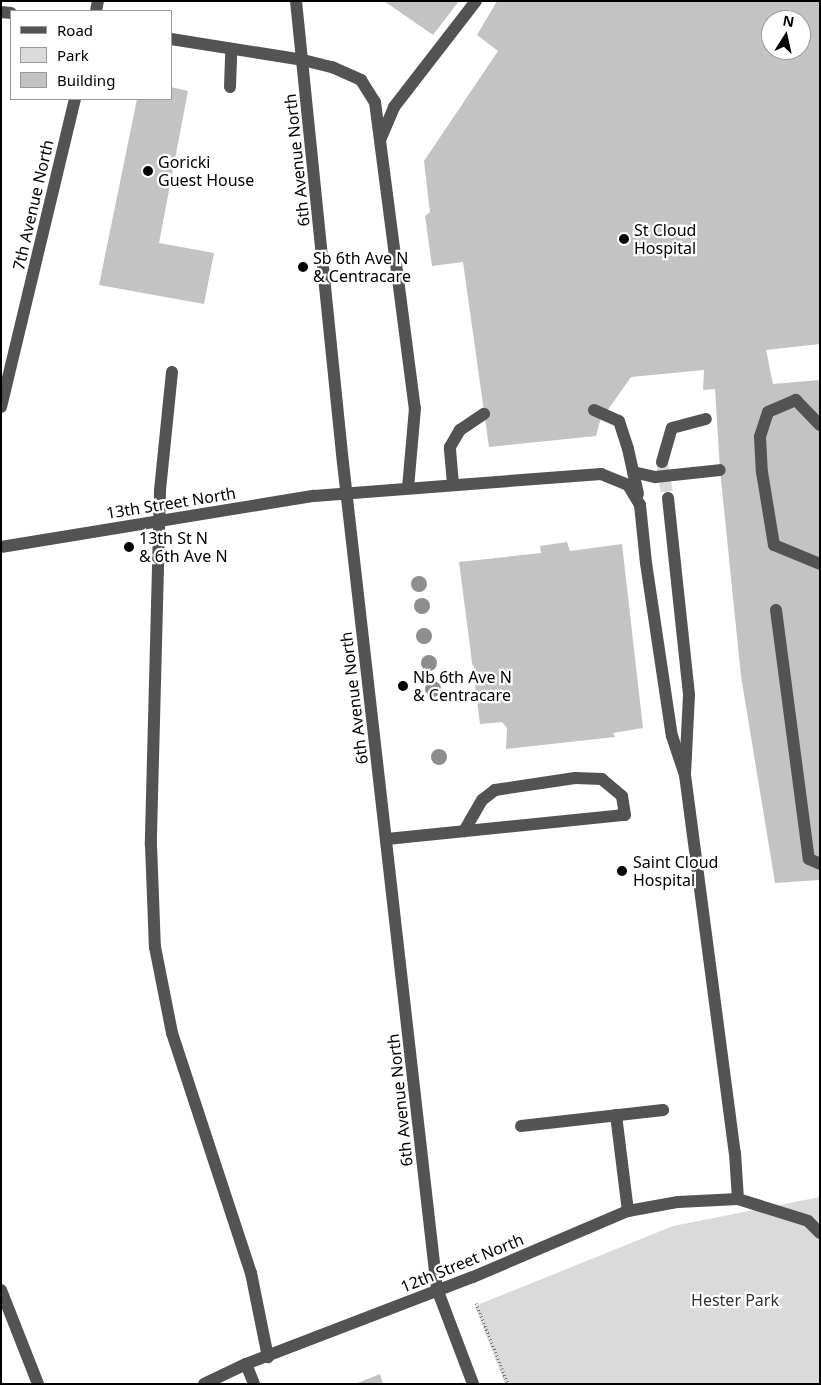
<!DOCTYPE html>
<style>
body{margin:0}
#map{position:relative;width:821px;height:1385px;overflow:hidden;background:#fff;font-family:"Noto Sans",sans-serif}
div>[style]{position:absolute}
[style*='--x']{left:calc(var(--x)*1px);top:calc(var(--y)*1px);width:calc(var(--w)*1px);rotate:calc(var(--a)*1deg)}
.green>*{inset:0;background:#dadada}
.building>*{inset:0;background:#c3c3c3}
.minor-tunnel>*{height:12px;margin-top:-6px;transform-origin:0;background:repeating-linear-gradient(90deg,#d9d9d9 0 12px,transparent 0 18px)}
.path>*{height:3px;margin-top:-1.5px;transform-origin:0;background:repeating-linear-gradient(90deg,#757575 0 1px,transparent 0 3.5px)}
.minor>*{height:12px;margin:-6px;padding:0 6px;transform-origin:6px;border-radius:6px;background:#535353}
.trees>*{width:16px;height:16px;margin:-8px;border-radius:50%;background:#8e8e8e}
.dots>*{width:14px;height:14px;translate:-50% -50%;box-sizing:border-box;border:2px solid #fff;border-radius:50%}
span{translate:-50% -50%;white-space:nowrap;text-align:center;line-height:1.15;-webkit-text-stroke:4.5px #fff;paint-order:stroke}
.street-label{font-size:16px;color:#000}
.poi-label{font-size:16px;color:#000}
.left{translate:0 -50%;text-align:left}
.park-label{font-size:16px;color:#313131}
.frame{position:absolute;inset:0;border:2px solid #000;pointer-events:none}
.legend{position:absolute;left:10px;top:10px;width:162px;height:90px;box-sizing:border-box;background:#fff;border:1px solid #999;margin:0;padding:6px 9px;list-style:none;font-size:15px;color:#000}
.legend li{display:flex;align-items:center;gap:10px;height:25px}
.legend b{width:25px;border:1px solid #999}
.north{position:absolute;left:761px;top:10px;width:50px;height:50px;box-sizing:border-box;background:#fff;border:1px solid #999;border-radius:50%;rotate:10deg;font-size:14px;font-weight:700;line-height:20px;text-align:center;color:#000}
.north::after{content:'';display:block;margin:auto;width:18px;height:22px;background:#000;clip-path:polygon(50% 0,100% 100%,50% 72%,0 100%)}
</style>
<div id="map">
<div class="green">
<div style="clip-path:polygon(820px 1197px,820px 1384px,505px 1384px,475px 1306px,673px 1226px)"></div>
</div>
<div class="building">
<div style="clip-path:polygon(384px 1px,459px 1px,433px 35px)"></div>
<div style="clip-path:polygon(evenodd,497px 1px,820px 1px,820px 344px,766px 350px,773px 384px,820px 380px,820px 880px,775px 883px,741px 676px,720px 470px,715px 389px,703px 390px,704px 370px,631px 377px,600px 421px,596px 436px,489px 447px,463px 262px,432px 266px,425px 216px,430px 212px,424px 161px,498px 51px,477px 35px,497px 1px,771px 20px,801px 20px,801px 50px,771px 50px,771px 20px)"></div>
<div style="clip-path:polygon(171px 87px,188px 91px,159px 243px,214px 253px,204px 304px,99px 285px,137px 99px,171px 99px)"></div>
<div style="clip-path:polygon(567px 542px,570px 551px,622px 544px,643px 728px,613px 733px,615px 737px,506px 749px,507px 728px,502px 722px,480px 724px,459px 562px,541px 553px,540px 546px)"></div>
<div style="clip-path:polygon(380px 1374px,383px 1384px,355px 1384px)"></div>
</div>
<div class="minor-tunnel">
<div style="--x:662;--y:462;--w:36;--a:81"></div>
</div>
<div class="path">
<div style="--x:476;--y:1303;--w:87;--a:68.4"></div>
</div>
<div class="minor">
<div style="--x:296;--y:1;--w:464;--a:84.2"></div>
<div style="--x:343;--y:463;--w:831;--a:83.51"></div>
<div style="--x:437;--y:1289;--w:102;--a:69.2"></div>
<div style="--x:96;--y:11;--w:10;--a:-79"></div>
<div style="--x:1;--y:12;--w:10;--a:6"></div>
<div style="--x:171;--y:39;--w:134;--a:9"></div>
<div style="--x:303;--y:60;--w:30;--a:14"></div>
<div style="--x:332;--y:67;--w:32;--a:24"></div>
<div style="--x:361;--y:80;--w:26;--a:58"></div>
<div style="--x:375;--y:102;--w:309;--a:82.6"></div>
<div style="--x:415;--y:408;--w:80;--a:95"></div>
<div style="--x:230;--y:87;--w:38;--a:-88"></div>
<div style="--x:381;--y:138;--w:34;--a:-67"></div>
<div style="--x:394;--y:107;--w:134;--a:-52.3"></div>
<div style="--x:172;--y:372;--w:120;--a:95.8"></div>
<div style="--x:160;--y:491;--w:354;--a:91.5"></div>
<div style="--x:151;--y:845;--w:102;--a:87.8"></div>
<div style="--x:155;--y:947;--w:88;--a:78.8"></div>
<div style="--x:172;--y:1033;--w:253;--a:71.8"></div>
<div style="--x:251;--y:1273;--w:86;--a:78.6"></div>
<div style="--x:1;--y:407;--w:317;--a:-76.5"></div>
<div style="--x:594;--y:410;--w:27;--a:24"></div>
<div style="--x:619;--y:421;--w:29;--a:72"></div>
<div style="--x:628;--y:449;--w:46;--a:77.5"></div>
<div style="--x:820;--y:425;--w:35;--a:-134"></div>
<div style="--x:796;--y:400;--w:30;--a:157"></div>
<div style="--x:768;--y:412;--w:26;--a:108"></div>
<div style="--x:760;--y:437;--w:35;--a:87"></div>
<div style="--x:762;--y:472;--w:74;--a:80.7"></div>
<div style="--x:774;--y:545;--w:50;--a:22.4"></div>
<div style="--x:662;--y:462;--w:35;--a:-74"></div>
<div style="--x:672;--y:428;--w:35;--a:-15"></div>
<div style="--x:633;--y:472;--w:23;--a:13"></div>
<div style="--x:655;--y:477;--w:65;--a:-6.1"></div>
<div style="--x:453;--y:484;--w:37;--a:-95"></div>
<div style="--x:450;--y:447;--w:20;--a:-60"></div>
<div style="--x:460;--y:430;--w:29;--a:-34"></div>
<div style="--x:668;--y:498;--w:198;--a:83.9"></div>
<div style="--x:689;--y:695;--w:80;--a:92.9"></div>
<div style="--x:685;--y:775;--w:381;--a:82.5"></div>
<div style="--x:735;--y:1153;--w:46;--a:86.3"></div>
<div style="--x:1;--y:547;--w:317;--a:-9.3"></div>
<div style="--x:314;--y:496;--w:288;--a:-4.4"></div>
<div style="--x:601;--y:474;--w:29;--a:22"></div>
<div style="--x:628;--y:485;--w:23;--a:59"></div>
<div style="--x:640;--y:505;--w:58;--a:84.1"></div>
<div style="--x:646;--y:563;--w:175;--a:81.5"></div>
<div style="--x:672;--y:736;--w:41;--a:71.6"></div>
<div style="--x:776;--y:610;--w:251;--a:82.5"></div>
<div style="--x:809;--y:859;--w:12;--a:24"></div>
<div style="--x:387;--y:839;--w:239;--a:-5.8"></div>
<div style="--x:625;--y:815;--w:19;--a:-99"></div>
<div style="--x:622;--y:796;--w:26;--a:-140"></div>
<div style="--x:602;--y:779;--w:27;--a:-178"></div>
<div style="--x:575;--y:778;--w:81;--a:171.5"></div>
<div style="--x:495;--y:790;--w:16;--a:142"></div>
<div style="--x:482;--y:800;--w:36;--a:120"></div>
<div style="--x:616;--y:1115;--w:97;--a:82.9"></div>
<div style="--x:521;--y:1126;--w:143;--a:-6.4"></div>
<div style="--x:1;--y:1290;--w:101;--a:68.5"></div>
<div style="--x:246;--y:1364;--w:22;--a:68"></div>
<div style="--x:204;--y:1384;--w:47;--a:-25.5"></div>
<div style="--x:246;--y:1364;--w:243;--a:-21"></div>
<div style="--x:473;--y:1277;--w:168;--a:-23.1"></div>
<div style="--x:628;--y:1211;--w:51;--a:-10.2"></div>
<div style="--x:678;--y:1202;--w:60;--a:-2.9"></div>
<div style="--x:738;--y:1199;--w:73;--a:17.4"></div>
<div style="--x:808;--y:1221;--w:17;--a:45"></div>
</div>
<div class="trees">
<div style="left:419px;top:584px"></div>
<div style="left:422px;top:606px"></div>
<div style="left:424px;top:636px"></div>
<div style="left:429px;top:663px"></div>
<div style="left:433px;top:689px"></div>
<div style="left:439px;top:757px"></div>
</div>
<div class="dots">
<div style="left:148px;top:171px;background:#000"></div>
<div style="left:624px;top:239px;background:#000"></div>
<div style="left:303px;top:267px;background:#000"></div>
<div style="left:129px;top:547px;background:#000"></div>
<div style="left:403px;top:686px;background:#000"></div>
<div style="left:622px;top:871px;background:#000"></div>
</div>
<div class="street-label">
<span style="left:297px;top:160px;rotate:-96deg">6th Avenue North</span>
<span style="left:33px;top:205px;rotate:-77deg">7th Avenue North</span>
<span style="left:171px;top:503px;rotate:-9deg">13th Street North</span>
<span style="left:354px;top:698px;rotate:-97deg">6th Avenue North</span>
<span style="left:400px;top:1100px;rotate:-96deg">6th Avenue North</span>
<span style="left:462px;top:1263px;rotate:-22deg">12th Street North</span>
</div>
<div class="poi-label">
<span class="left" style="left:158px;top:171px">Goricki<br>Guest House</span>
<span class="left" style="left:634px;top:239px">St Cloud<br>Hospital</span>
<span class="left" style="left:313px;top:267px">Sb 6th Ave N<br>&amp; Centracare</span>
<span class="left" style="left:139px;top:547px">13th St N<br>&amp; 6th Ave N</span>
<span class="left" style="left:413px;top:686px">Nb 6th Ave N<br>&amp; Centracare</span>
<span class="left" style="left:633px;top:871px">Saint Cloud<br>Hospital</span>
</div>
<div class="park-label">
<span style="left:735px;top:1300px">Hester Park</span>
</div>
<div class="frame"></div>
<ul class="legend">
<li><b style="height:6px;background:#535353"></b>Road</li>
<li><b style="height:14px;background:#dadada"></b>Park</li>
<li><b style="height:14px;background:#c3c3c3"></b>Building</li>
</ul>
<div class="north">N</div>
</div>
